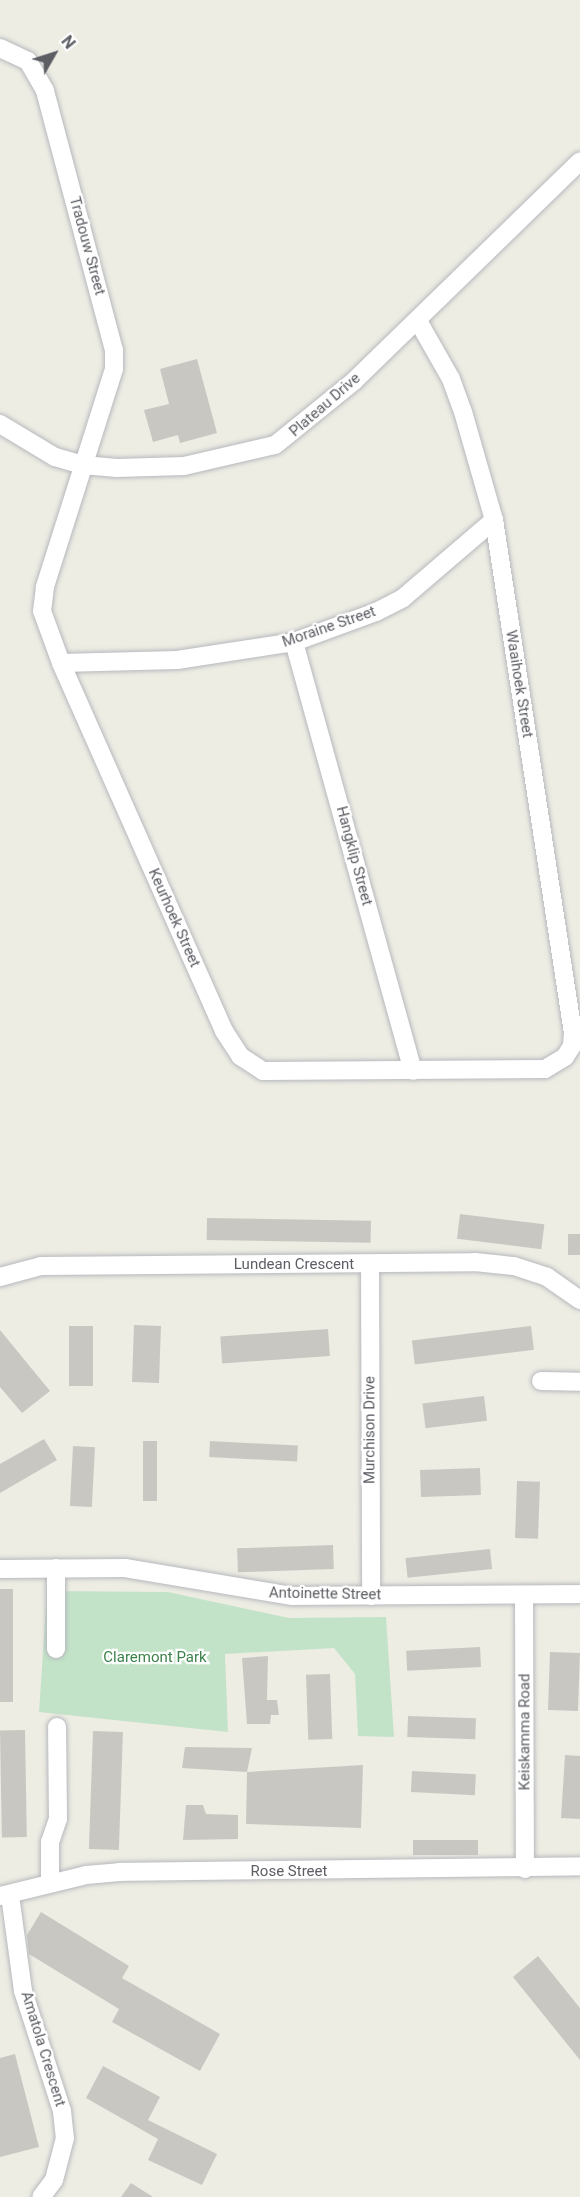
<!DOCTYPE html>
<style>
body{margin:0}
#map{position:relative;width:580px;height:2197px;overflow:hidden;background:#edede4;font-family:Roboto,sans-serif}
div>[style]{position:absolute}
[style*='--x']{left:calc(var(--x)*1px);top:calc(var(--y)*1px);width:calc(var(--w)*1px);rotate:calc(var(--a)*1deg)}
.green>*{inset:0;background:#c3e3c8}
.building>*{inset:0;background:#c9c7c2;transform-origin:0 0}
.roads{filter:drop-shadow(0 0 2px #b7b8bd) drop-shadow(0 0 2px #b7b8bd)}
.minor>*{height:18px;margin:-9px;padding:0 9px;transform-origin:9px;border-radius:9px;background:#fff}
span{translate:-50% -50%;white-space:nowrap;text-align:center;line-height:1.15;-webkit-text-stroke:4.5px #fff;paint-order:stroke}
.street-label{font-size:15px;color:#5c5e64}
.park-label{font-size:15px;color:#3d824b}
.north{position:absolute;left:24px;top:24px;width:60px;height:60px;-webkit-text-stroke:4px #fff;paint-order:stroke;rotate:51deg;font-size:16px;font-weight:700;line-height:24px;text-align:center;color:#5c5e64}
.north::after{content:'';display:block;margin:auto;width:21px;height:27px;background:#5c5e64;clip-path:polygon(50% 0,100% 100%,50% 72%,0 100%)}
</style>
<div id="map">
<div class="green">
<div style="clip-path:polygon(47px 1591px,168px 1592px,289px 1618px,386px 1617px,394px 1737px,358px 1736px,355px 1674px,334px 1648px,225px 1654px,228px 1732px,39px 1712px)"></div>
</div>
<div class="building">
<div style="clip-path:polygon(197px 359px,217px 433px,180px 443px,178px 435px,153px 442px,144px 410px,169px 404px,160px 369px)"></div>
<div style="left:460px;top:1214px;width:85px;height:25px;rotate:7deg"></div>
<div style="left:207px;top:1218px;width:164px;height:22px;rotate:1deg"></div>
<div style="left:568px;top:1234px;width:12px;height:21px"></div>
<div style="left:134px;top:1325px;width:27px;height:57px;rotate:2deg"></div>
<div style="left:69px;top:1326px;width:24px;height:60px"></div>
<div style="left:531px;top:1326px;width:24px;height:120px;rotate:83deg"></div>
<div style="left:328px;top:1329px;width:27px;height:108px;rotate:86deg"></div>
<div style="clip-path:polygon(0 1330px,50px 1391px,22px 1413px,0 1387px)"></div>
<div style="left:484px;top:1396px;width:25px;height:62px;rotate:83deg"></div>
<div style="clip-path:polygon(44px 1439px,57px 1460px,0 1493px,0 1464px)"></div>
<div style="left:143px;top:1441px;width:14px;height:60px"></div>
<div style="left:210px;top:1441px;width:88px;height:16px;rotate:3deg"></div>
<div style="left:73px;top:1446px;width:22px;height:60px;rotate:3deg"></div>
<div style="left:480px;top:1468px;width:27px;height:60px;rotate:88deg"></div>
<div style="left:517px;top:1481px;width:23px;height:57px;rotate:2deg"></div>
<div style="left:333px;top:1545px;width:24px;height:96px;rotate:88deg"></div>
<div style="left:490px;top:1549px;width:20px;height:85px;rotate:84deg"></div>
<div style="left:0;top:1589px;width:13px;height:113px"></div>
<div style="left:480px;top:1647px;width:20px;height:74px;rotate:87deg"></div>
<div style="left:550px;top:1652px;width:30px;height:58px;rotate:2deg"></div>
<div style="clip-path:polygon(268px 1656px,267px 1700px,277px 1700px,279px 1715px,271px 1715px,270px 1724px,247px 1724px,242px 1658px)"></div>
<div style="left:330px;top:1674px;width:65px;height:24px;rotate:88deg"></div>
<div style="left:408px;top:1716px;width:68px;height:21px;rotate:2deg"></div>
<div style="left:25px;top:1730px;width:107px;height:25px;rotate:89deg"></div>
<div style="left:93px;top:1731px;width:30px;height:118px;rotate:2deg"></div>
<div style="clip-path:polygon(185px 1747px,252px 1748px,247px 1772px,182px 1768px)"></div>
<div style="clip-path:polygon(565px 1755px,580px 1756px,580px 1819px,561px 1818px)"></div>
<div style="clip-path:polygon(363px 1765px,361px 1828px,246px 1824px,247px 1772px)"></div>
<div style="left:412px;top:1771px;width:64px;height:21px;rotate:3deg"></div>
<div style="clip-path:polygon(186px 1805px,203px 1805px,206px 1814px,238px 1815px,238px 1839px,183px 1840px)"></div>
<div style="left:413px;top:1840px;width:65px;height:15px"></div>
<div style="clip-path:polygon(41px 1912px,129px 1966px,122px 1978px,220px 2034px,200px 2071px,112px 2022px,119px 2009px,29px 1954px,27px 1935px)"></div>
<div style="clip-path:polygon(538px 1956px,580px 2008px,580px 2060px,513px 1977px)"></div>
<div style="clip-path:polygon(15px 2054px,39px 2147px,0 2157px,0 2058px)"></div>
<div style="clip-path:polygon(103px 2066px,160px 2097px,148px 2120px,217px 2154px,202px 2185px,148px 2160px,158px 2139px,86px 2098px)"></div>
<div style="clip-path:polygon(131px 2183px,153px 2197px,121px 2197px)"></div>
</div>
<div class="roads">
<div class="minor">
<div style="--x:0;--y:48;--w:31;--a:25"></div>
<div style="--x:28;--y:61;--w:34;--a:60"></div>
<div style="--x:45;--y:91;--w:268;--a:75.1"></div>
<div style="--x:114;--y:350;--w:19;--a:90"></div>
<div style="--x:114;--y:369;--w:229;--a:107.6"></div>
<div style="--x:45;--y:587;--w:24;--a:97"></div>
<div style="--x:42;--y:611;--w:55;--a:69.9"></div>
<div style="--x:61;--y:663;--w:402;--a:66.1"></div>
<div style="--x:224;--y:1031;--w:30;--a:57"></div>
<div style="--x:240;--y:1056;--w:27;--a:33"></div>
<div style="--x:263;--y:1071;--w:282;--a:-0.4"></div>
<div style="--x:545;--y:1069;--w:23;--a:-31"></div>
<div style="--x:565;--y:1057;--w:13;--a:-58"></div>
<div style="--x:572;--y:1046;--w:13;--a:-86"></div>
<div style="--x:573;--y:1033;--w:519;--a:-98.75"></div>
<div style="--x:494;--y:520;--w:112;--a:-106"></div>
<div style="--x:463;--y:412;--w:35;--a:-110"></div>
<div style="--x:451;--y:379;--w:67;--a:-119.6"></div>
<div style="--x:0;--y:424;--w:64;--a:31"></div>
<div style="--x:55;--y:457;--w:29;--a:16"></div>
<div style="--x:83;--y:465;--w:34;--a:5"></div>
<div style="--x:117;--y:468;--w:67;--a:-1.7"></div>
<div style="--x:184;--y:466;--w:93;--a:-13"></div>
<div style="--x:275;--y:445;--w:102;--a:-39"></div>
<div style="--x:354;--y:381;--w:315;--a:-44.2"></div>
<div style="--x:294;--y:642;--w:445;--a:74.5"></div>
<div style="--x:61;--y:663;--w:116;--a:-1.5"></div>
<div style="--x:177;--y:660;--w:118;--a:-8.7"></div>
<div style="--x:294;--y:642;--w:87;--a:-20.1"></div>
<div style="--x:376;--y:612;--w:30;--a:-27"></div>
<div style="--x:403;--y:598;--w:120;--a:-40.6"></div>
<div style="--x:370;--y:1264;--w:332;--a:89.8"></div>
<div style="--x:0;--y:1277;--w:42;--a:-15"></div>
<div style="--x:41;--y:1266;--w:434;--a:-0.5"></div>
<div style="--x:475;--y:1262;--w:39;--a:6"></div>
<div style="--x:514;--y:1266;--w:35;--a:18"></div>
<div style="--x:547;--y:1277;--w:40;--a:34.9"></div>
<div style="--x:541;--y:1381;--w:39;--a:1"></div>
<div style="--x:56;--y:1568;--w:81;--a:90"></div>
<div style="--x:0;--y:1569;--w:125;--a:-0.5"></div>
<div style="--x:125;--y:1568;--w:170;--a:9.5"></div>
<div style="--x:293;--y:1596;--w:287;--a:-0.4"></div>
<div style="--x:524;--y:1596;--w:273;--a:89.8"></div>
<div style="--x:50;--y:1883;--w:41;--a:-90"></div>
<div style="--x:50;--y:1842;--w:24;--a:-71"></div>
<div style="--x:58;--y:1819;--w:92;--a:-90.6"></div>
<div style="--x:10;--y:1895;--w:97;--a:82.3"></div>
<div style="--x:23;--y:1991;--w:126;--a:72"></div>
<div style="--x:62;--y:2111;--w:27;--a:84"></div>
<div style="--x:65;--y:2138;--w:43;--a:104.7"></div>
<div style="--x:54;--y:2180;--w:21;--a:127"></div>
<div style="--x:0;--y:1896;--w:89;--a:-13.7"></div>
<div style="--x:86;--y:1875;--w:33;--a:-5"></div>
<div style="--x:119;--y:1872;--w:461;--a:-0.7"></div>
</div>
</div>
<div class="street-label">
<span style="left:87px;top:246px;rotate:75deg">Tradouw Street</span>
<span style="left:325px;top:405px;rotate:-41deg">Plateau Drive</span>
<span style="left:329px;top:627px;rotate:-19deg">Moraine Street</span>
<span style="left:519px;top:684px;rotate:81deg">Waaihoek Street</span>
<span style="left:354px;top:856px;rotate:75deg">Hangklip Street</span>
<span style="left:174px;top:918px;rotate:66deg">Keurhoek Street</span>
<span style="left:294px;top:1265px">Lundean Crescent</span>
<span style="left:370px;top:1430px;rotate:-90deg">Murchison Drive</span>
<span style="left:325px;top:1594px;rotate:1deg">Antoinette Street</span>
<span style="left:525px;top:1732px;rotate:-90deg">Keiskamma Road</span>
<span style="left:289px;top:1872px">Rose Street</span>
<span style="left:43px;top:2049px;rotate:73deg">Amatola Crescent</span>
</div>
<div class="park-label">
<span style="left:155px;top:1658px">Claremont Park</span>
</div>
<div class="north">N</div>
</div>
